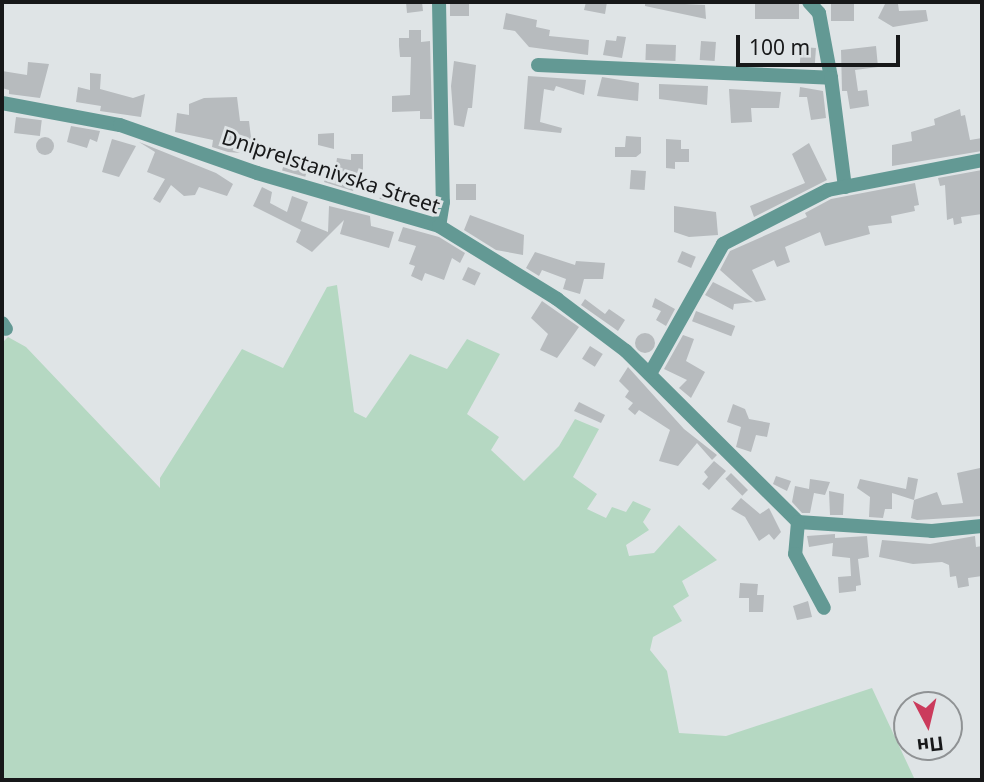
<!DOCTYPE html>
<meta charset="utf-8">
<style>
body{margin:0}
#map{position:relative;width:984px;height:782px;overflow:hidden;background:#dfe4e6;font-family:"Noto Sans",sans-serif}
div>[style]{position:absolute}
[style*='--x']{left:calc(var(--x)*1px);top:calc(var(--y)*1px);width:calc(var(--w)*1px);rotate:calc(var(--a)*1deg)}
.green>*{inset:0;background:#b5d8c2}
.building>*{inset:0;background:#b7bbbe;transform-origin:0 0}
.round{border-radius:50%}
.minor>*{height:14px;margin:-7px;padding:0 7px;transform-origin:7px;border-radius:7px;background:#639994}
span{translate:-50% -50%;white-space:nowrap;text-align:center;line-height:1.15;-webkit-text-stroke:6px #dfe4e6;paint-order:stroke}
.street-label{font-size:21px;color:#171819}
.frame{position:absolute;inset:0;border:4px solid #171819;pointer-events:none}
.north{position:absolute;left:893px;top:691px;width:70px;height:70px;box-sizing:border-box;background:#dfe4e6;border:2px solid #8f9294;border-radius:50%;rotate:173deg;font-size:19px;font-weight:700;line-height:28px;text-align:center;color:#171819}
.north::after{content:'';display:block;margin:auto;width:24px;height:32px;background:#cb3b5c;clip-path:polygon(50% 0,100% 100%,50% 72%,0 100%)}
.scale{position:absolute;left:736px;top:35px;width:164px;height:32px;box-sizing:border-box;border:4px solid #171819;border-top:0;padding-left:9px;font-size:21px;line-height:24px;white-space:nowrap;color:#171819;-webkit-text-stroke:5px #dfe4e6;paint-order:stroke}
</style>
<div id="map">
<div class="green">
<div style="clip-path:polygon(337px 285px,354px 412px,366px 418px,410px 354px,447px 369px,467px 339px,500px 354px,467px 414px,499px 437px,491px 450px,524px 481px,559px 446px,575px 419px,599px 429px,573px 477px,597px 494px,587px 509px,606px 518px,612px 507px,626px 512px,633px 501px,651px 509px,643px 522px,649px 530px,626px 545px,629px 556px,654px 553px,679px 525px,717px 560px,682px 581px,689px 596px,673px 606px,682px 621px,653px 637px,650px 650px,667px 671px,679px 733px,726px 736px,872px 688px,915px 780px,2px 780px,2px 343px,8px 337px,26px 347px,160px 488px,160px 478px,242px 349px,283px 368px,327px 287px)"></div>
</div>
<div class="building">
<div style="clip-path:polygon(406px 2px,422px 2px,423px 11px,407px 13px)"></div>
<div style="left:450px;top:2px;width:19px;height:14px"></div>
<div style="clip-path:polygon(586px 2px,607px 2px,605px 14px,584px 10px)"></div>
<div style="clip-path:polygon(645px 2px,705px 5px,706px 19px,645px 6px)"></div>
<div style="left:755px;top:2px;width:44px;height:17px"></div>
<div style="left:831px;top:2px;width:23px;height:19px"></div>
<div style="clip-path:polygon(886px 2px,898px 4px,899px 11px,926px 10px,928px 21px,893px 27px,878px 18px)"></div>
<div style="clip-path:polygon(506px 13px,537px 20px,536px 27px,550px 30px,549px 36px,589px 40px,588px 55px,529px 47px,515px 31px,503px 29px)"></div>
<div style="clip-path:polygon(409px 30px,421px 30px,421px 42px,430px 41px,432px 119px,420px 119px,420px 111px,392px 112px,392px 96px,410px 95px,411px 57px,400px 57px,399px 46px,399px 38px,409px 38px)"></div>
<div style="clip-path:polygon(617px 36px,626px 37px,622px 58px,603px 55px,606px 40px,616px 41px)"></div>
<div style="left:701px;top:41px;width:15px;height:19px;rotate:4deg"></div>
<div style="left:646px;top:44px;width:30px;height:16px;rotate:2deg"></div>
<div style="clip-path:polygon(876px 46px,878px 67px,855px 70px,858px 91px,867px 90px,869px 106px,850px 109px,847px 91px,842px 91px,841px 50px)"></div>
<div style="left:801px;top:47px;width:15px;height:16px;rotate:4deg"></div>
<div style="clip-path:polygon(454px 61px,476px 65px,472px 108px,468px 108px,464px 127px,454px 125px,451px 86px)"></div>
<div style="clip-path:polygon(28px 62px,49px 64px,40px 98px,9px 94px,9px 90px,2px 88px,2px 71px,27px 75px)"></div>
<div style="clip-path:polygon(90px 73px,101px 74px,100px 89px,133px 98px,145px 94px,141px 117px,100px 111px,101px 106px,76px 102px,78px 87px,90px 90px)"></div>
<div style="clip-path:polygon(528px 76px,586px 80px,584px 95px,556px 86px,554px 91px,544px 89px,540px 122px,562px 128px,561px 133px,524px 129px)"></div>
<div style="clip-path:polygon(602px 77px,639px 83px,638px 101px,597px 96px)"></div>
<div style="clip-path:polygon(659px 84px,708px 86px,707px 105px,659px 99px)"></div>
<div style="clip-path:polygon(800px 87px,823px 91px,826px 118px,811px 120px,807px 97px,799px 97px)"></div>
<div style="clip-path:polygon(729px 89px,781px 92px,779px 108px,751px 108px,752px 122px,731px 123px)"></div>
<div style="clip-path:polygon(237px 97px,240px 121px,249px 121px,253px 154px,228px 152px,212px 147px,213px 140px,175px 132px,177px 113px,189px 115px,189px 104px,204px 98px)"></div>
<div style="clip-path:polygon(960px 109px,961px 116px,965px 115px,970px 140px,982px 138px,982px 151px,892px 166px,892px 145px,912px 141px,911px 132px,935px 125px,934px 119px)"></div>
<div style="left:16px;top:117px;width:26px;height:16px;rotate:7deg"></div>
<div style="clip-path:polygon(71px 126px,100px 131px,97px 142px,90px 139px,87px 148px,67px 142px)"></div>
<div style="clip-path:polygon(334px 133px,334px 149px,318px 145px,318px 134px)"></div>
<div style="clip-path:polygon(626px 136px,641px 137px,641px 153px,636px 157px,615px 157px,615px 147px,625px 147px)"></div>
<div class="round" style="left:36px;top:137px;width:18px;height:18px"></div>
<div style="clip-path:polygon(112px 139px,136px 146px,119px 177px,102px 172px)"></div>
<div style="clip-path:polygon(666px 139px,681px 140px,681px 149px,689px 149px,689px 162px,675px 162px,675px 169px,666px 168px)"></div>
<div style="clip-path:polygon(139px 142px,216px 173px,233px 184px,227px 196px,199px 187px,195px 195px,184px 196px,171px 185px,160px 203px,153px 199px,165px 179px,147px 172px,155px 152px)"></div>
<div style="clip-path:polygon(809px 143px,827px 180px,754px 217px,750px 206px,805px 183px,792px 154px)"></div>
<div style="clip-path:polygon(351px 154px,363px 154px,363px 178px,357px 177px,353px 191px,324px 182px,326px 176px,334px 178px,337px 158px,351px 160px)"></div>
<div style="left:286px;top:156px;width:24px;height:15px;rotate:15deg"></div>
<div style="left:631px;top:170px;width:15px;height:19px;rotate:4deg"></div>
<div style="clip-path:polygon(982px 170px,982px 214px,961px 217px,962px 223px,954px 225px,953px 218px,947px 220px,945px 185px,940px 186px,938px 178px)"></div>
<div style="clip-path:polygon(915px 183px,919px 205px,914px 206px,915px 211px,891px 216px,892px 223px,868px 226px,870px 234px,825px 246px,820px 232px,785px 247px,790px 262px,777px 267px,774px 260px,752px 270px,766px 300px,756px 302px,720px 270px,730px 251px,807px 217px,805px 213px,831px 199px)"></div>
<div style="left:456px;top:184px;width:20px;height:16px"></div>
<div style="clip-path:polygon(262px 187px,272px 192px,270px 203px,287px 212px,292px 196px,308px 202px,301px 221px,328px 232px,329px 206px,370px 216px,371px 226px,394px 232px,389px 248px,340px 234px,344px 220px,312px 252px,296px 242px,301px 230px,253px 206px)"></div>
<div style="left:381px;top:190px;width:19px;height:9px;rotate:9deg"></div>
<div style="clip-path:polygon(674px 206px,716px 212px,718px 235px,689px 237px,674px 232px)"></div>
<div style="clip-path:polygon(470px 215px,524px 235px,523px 255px,496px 250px,464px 230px)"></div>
<div style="clip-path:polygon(403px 227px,439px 237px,465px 253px,460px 263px,452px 258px,444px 280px,425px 273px,422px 281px,411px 276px,415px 266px,409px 264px,416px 246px,398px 241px)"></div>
<div style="left:682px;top:251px;width:15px;height:12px;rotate:23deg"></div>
<div style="clip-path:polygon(535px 252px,575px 265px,576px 261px,605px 263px,603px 279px,584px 279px,580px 294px,563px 289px,566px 279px,542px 270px,539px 276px,526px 268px)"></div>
<div style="left:468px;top:267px;width:14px;height:14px;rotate:25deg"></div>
<div style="clip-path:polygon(713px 282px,753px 302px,734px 304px,733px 310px,705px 295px)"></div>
<div style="clip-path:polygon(655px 298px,675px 309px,666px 326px,656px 320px,661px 311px,652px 307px)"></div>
<div style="clip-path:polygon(585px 299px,605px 314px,609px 309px,625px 320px,618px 331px,581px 305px)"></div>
<div style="clip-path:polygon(542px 301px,579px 327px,557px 358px,540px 350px,548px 334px,531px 318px)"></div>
<div style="left:696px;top:311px;width:42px;height:11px;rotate:21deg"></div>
<div class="round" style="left:635px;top:333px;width:20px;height:20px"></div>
<div style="clip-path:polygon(683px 335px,694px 339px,686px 361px,705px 372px,691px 398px,679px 388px,687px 380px,664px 369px)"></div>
<div style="left:590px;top:346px;width:15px;height:15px;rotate:32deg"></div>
<div style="clip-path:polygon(628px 367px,684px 429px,717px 455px,712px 460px,697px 443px,678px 466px,659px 461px,670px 430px,639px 410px,635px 415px,628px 409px,633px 403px,625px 397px,629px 391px,619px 381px)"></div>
<div style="clip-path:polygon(579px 402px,605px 415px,601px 423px,574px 411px)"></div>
<div style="clip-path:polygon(733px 404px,745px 409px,749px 419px,770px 423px,767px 437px,756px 435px,751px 452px,736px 447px,741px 427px,727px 422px)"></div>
<div style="clip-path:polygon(714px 461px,726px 471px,709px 490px,702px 484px,708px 477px,704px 472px)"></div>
<div style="clip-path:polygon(980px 468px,982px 516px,917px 520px,911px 518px,914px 500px,892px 493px,892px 509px,885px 509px,883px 518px,869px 517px,870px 497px,857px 488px,860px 479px,906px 489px,908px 477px,918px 479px,914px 500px,937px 492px,942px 505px,963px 503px,957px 473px)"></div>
<div style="left:731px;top:473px;width:24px;height:8px;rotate:45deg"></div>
<div style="clip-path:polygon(776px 476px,791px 481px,787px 491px,773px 484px)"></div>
<div style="clip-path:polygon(810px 479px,830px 482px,825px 495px,814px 493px,810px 513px,802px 513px,792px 502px,795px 486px,809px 489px)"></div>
<div style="clip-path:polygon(829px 491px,844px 494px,843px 515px,830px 515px)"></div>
<div style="clip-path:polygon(741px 498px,760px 514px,769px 508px,781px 532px,774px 540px,769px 534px,759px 541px,745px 517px,731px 509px)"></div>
<div style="clip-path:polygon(835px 534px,835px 538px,867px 536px,869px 557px,858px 559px,861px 585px,856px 586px,856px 591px,839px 593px,838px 577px,851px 576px,850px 558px,832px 556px,833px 543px,809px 547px,807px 536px)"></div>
<div style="clip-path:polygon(975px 536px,976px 547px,982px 546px,982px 576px,968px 578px,969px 586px,958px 588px,956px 576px,950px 577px,949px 565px,942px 562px,913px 564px,879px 557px,882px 540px,930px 544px)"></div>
<div style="clip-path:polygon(740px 583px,758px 584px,757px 595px,764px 595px,763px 612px,749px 612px,749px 598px,739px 598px)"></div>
<div style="clip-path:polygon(808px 601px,812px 617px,797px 620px,793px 606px)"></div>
</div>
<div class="minor">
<div style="--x:439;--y:2;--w:200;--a:88.9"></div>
<div style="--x:443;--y:202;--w:24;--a:99"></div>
<div style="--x:809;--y:2;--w:15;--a:48"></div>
<div style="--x:819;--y:13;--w:66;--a:79.5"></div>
<div style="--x:538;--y:65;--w:293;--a:2.5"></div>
<div style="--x:831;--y:78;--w:110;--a:82.7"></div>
<div style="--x:2;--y:103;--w:120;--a:10.6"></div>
<div style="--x:120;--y:125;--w:145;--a:19.3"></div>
<div style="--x:257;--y:173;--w:190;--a:16.2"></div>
<div style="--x:439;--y:226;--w:139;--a:31.7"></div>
<div style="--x:557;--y:299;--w:86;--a:37"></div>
<div style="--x:626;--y:351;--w:243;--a:44.8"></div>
<div style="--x:798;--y:522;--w:134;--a:3.8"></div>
<div style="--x:932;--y:531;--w:50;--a:-5.7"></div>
<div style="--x:2;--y:323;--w:7;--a:56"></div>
<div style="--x:651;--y:372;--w:147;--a:-60.6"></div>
<div style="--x:723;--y:244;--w:118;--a:-27.2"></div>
<div style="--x:828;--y:190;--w:157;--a:-11"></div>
<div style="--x:798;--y:522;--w:32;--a:95"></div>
<div style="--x:795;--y:554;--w:61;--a:61.8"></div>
</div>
<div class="street-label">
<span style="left:331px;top:171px;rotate:18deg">Dniprelstanivska Street</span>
</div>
<div class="frame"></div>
<div class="north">Пн</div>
<div class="scale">100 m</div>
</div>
